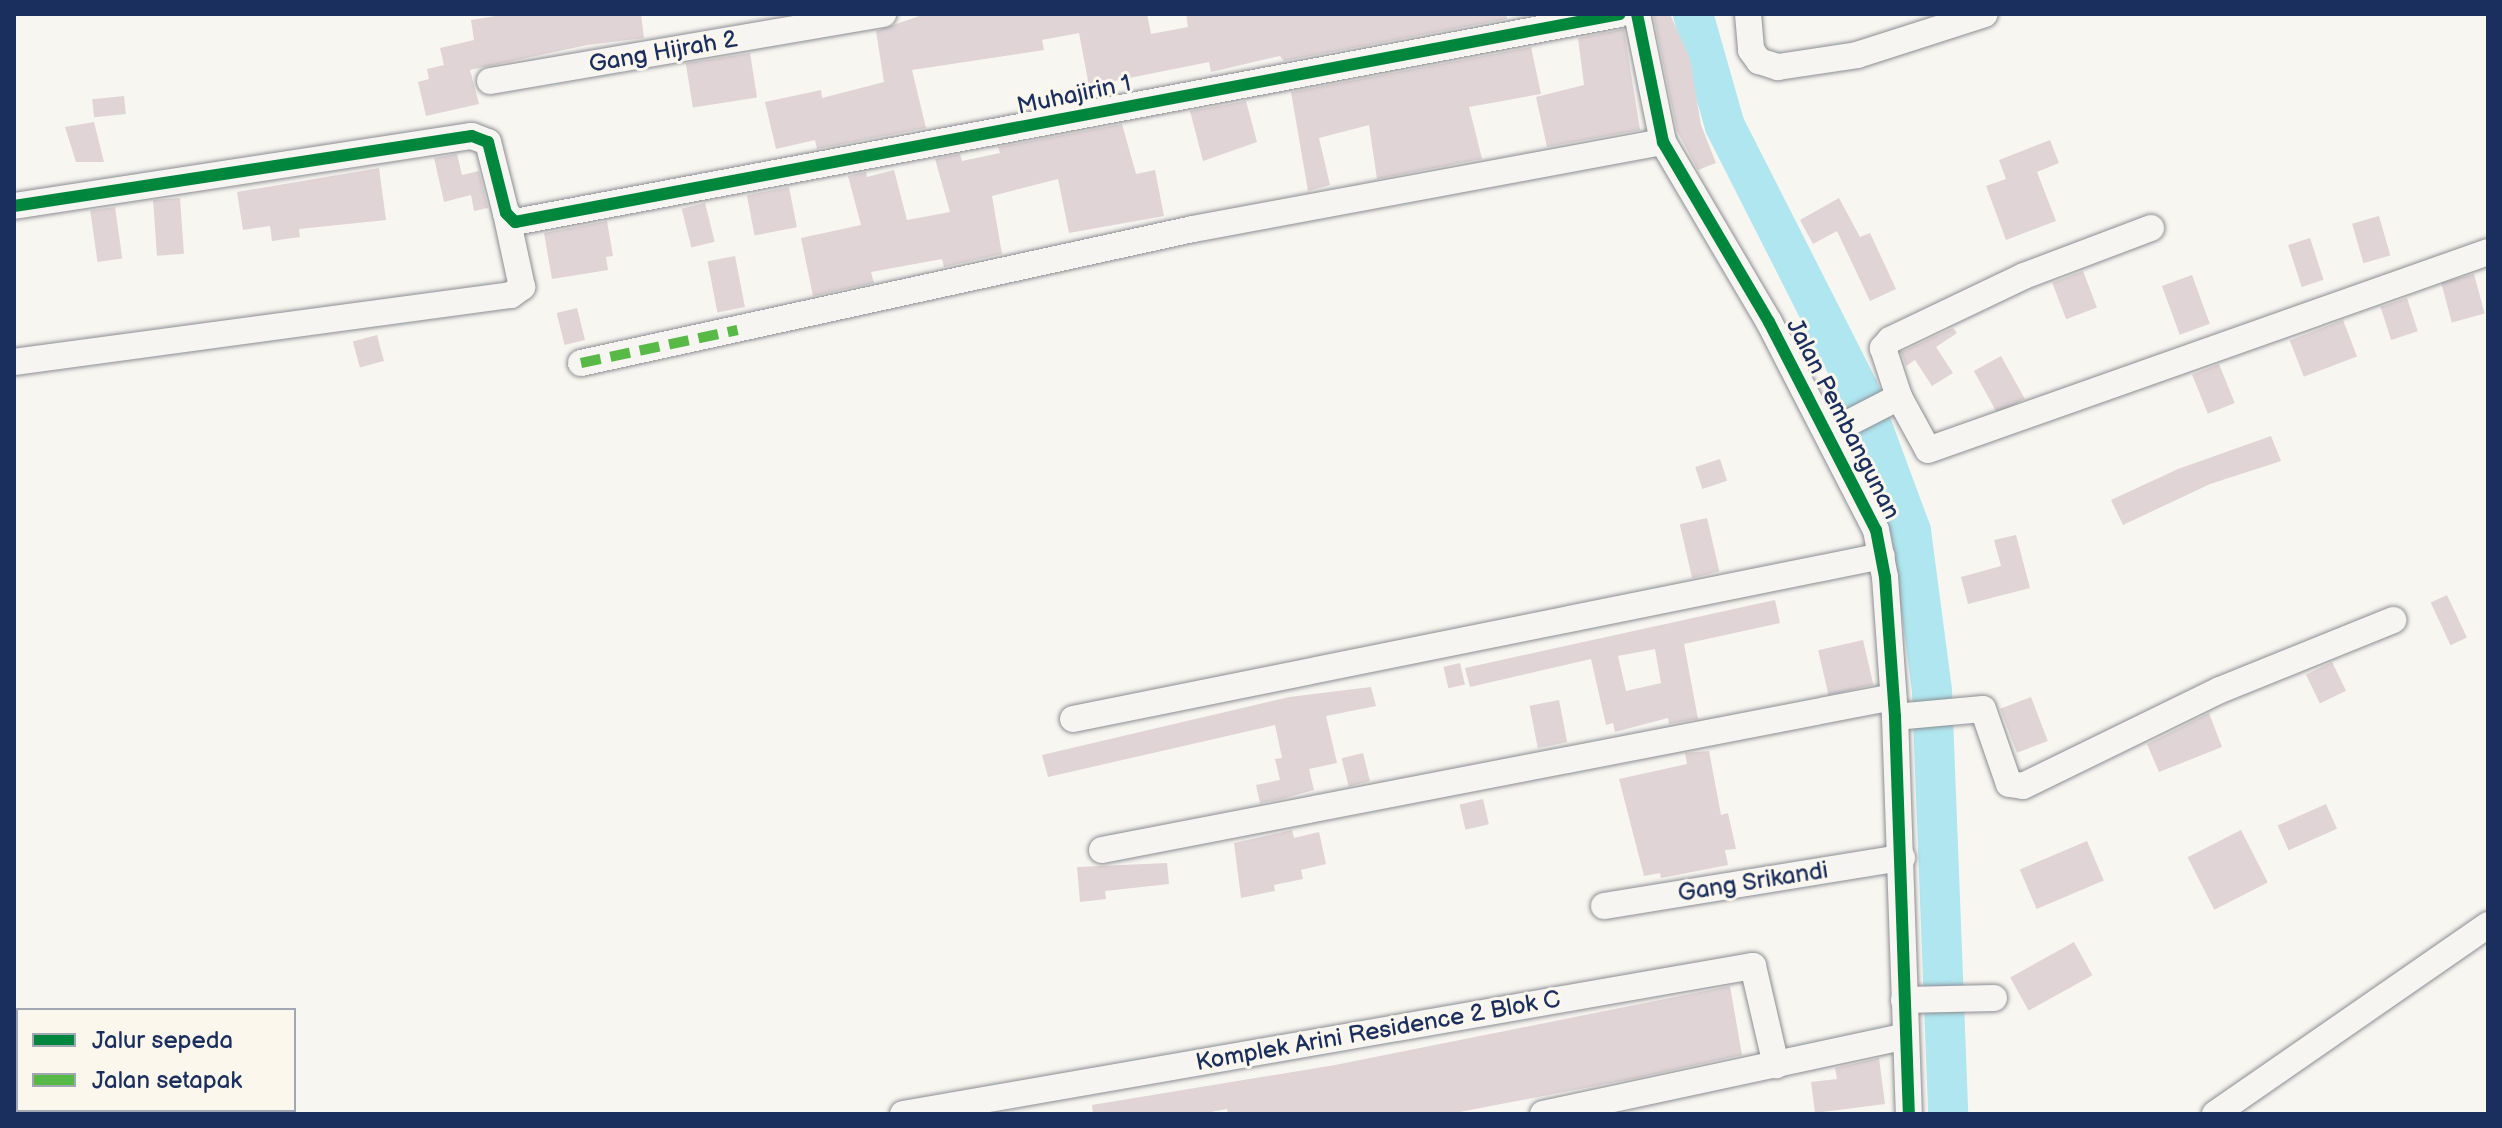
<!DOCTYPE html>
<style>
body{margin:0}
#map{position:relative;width:2502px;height:1128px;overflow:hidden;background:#f8f6f0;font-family:"Balsamiq Sans",sans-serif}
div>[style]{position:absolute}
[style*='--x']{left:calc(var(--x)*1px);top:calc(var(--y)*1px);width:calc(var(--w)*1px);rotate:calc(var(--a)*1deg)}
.river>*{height:40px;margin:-20px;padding:0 20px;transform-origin:20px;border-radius:20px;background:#afe6ef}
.building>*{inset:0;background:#e0d4d6;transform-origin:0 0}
.roads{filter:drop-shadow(0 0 2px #8b8e94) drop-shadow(0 0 2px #8b8e94)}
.minor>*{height:26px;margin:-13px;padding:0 13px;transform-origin:13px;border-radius:13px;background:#f6f5f1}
.quiet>*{height:10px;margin-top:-5px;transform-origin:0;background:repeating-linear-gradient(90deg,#58b947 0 20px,transparent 0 30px)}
.cycleway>*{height:12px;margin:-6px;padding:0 6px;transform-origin:6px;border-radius:6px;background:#00873e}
span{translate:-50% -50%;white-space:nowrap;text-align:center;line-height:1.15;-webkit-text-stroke:6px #fbf7ec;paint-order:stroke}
.street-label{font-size:24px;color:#1b2f5e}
.frame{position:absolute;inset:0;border:16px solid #1b2f5e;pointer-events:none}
.legend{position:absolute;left:16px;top:1008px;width:280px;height:104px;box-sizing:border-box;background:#fbf7ec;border:2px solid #a1a7b3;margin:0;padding:10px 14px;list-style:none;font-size:24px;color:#1b2f5e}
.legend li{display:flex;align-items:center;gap:16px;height:40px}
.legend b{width:40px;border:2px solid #a1a7b3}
</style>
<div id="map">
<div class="river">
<div style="--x:1693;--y:14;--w:116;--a:74.1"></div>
<div style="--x:1725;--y:126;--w:294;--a:63.1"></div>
<div style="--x:1858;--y:388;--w:153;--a:69.7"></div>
<div style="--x:1911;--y:531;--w:161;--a:82.5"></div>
<div style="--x:1932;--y:691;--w:423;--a:87.8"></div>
</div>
<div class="building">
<div style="clip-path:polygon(508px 14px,641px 14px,644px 38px,587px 45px,470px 70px,479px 104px,426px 116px,418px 82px,429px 79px,427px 69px,444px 65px,440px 48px,474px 40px,471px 20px)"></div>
<div style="clip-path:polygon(925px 14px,1147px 14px,1151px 34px,1188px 27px,1186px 14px,1506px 14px,1507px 19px,1284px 61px,1280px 56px,1211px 72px,1209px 62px,1089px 86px,1079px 33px,1042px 40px,1044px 50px,912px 70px,926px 128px,817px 149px,815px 140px,776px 149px,765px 102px,821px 90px,822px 98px,884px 82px,876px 31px)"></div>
<div style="clip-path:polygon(1653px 14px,1670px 14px,1690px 59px,1701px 125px,1716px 163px,1698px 170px,1677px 131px)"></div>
<div style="clip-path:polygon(1624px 29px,1640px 130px,1547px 147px,1536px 97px,1584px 85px,1578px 38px)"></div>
<div style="clip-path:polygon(1531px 47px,1541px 94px,1469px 107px,1482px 159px,1377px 179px,1369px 125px,1319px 138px,1330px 185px,1308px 191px,1291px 92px)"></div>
<div style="left:750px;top:53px;width:45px;height:65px;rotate:81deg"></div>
<div style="left:124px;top:96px;width:18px;height:32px;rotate:84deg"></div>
<div style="clip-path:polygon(1246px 101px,1257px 142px,1203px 161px,1190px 111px)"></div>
<div style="clip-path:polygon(94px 122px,104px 162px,76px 162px,65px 127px)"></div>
<div style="clip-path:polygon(1122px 124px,1136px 174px,1155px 170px,1164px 216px,1069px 233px,1058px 179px,992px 196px,1002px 254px,944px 267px,942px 259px,871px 272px,874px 283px,813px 296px,801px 238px,861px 225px,848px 176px,866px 172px,867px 177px,894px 170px,907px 220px,950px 212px,935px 159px,960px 154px,962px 161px,1000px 153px,998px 147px)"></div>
<div style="clip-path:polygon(2050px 140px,2059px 163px,2037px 172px,2056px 221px,2006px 240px,1986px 186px,2006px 179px,1999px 160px)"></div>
<div style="clip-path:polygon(457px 154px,462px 175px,479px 171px,488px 208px,474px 211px,471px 195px,444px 202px,434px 158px)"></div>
<div style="clip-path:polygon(379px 168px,386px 220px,299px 229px,300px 237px,272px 241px,270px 226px,243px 230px,237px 192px)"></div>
<div style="left:789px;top:187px;width:41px;height:43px;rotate:79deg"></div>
<div style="left:180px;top:198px;width:56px;height:27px;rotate:86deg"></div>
<div style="clip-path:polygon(1839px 198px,1860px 237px,1870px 233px,1896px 289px,1870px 301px,1837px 231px,1813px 244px,1800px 220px)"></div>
<div style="left:705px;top:203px;width:40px;height:24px;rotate:76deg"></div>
<div style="left:115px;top:207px;width:52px;height:25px;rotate:82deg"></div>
<div style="left:2379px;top:216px;width:41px;height:28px;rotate:74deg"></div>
<div style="clip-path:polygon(607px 221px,613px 256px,606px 257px,608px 270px,552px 279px,544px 233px)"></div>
<div style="left:2310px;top:238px;width:44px;height:23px;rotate:72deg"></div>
<div style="left:735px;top:256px;width:52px;height:28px;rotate:79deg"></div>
<div style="left:2083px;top:271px;width:39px;height:33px;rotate:69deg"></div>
<div style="left:2474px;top:274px;width:41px;height:34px;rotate:75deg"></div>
<div style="left:2192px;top:275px;width:52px;height:32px;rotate:70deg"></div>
<div style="left:2407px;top:298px;width:35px;height:28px;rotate:72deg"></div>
<div style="left:577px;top:308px;width:33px;height:21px;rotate:76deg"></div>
<div style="left:2343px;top:320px;width:39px;height:57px;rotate:69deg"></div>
<div style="clip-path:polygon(1953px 328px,1957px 333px,1936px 347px,1953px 373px,1932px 386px,1915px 360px,1906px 366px,1901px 352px)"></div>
<div style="left:377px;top:335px;width:27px;height:25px;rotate:75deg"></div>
<div style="left:2001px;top:356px;width:49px;height:31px;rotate:61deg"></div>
<div style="left:2219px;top:364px;width:42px;height:29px;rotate:68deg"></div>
<div style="clip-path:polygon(2271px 436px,2281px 461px,2210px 484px,2123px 525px,2111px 500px,2178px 469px)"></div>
<div style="left:1720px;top:459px;width:23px;height:26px;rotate:72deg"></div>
<div style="left:1707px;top:518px;width:55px;height:28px;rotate:77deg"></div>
<div style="clip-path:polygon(2016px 535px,2030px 588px,1968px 604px,1961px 577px,2001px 566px,1994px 540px)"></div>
<div style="left:2447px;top:595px;width:47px;height:18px;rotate:65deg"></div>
<div style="clip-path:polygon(evenodd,1775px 600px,1780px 623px,1684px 644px,1698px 719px,1669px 724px,1668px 718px,1615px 732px,1613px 723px,1606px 725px,1591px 659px,1470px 687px,1465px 668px,1775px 600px,1655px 649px,1661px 683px,1626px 691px,1618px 656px,1655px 649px)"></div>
<div style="left:1863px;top:640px;width:46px;height:46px;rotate:77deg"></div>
<div style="left:2332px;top:662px;width:32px;height:29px;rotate:64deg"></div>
<div style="left:1460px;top:663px;width:22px;height:17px;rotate:77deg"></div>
<div style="clip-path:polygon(1371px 687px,1376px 706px,1326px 716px,1337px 763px,1309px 769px,1314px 790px,1282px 799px,1260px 803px,1256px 785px,1280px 780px,1275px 759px,1282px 758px,1275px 725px,1048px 777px,1042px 755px,1289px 697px)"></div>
<div style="left:2031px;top:697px;width:47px;height:33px;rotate:69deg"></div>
<div style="left:1559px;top:700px;width:43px;height:30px;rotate:79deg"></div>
<div style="clip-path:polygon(2209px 713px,2222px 747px,2159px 772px,2147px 744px)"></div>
<div style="clip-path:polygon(1709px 751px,1721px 815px,1728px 813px,1736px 849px,1725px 850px,1728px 865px,1661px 878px,1660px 873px,1644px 876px,1619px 779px,1687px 764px,1685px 753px)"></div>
<div style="left:1363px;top:753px;width:29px;height:22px;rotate:76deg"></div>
<div style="left:1483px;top:799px;width:26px;height:24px;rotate:77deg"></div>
<div style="left:2326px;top:804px;width:27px;height:53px;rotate:66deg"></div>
<div style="clip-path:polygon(1292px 830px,1294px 838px,1319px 832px,1326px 864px,1301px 870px,1303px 879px,1274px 885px,1275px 891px,1241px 898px,1234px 843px)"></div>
<div style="left:2241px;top:830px;width:59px;height:60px;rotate:63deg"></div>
<div style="left:2087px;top:841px;width:43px;height:73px;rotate:67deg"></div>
<div style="clip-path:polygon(1167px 863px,1169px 884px,1105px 891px,1106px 899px,1080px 902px,1077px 867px)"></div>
<div style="left:2074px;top:942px;width:38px;height:73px;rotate:61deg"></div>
<div style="clip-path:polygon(1730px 986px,1742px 1055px,1632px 1079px,1449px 1114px,1228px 1114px,1227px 1109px,1200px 1114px,1093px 1114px,1092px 1105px,1335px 1065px)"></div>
<div style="clip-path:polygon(1879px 1058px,1885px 1104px,1815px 1113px,1811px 1082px,1837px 1079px,1835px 1068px)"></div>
</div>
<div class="roads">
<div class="minor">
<div style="--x:1637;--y:14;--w:131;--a:78.5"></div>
<div style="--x:1663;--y:142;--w:209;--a:59.5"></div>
<div style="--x:1769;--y:322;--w:234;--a:62.8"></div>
<div style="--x:1876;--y:530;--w:48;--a:79.2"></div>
<div style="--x:1885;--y:577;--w:140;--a:85.9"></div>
<div style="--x:1895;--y:717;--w:397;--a:88"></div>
<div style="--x:1748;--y:14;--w:36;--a:85"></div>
<div style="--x:1751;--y:50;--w:14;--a:54"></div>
<div style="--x:1759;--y:61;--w:20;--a:18"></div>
<div style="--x:1778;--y:67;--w:80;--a:-8.6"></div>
<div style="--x:1857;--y:55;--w:134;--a:-17.8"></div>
<div style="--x:490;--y:81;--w:399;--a:-9.7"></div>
<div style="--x:14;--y:206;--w:463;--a:-8.7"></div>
<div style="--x:472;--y:136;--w:17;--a:21"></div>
<div style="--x:488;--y:142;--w:73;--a:75.8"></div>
<div style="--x:506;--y:213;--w:13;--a:45"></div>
<div style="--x:515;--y:222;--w:1124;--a:-10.66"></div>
<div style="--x:2151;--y:228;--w:136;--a:159.3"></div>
<div style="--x:2024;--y:276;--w:148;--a:154.5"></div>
<div style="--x:1890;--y:340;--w:11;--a:131"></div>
<div style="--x:1883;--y:348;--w:52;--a:71.9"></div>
<div style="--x:1899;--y:397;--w:60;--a:61.3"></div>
<div style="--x:1928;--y:450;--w:594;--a:-19.47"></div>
<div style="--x:14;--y:362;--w:501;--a:-7.68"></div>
<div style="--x:511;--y:295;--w:14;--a:-36"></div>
<div style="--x:522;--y:287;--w:76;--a:-102.2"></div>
<div style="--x:581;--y:363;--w:626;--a:-12.35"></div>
<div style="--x:1193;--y:229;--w:478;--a:-10.5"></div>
<div style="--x:1829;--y:433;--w:79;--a:-27.2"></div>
<div style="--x:1895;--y:717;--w:88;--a:-5.2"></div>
<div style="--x:1983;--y:709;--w:79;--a:70.9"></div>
<div style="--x:2009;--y:784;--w:14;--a:8"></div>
<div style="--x:2023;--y:786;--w:219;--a:-26"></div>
<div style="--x:2220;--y:690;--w:187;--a:-22"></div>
<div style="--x:1073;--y:719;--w:825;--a:-11.39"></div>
<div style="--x:1102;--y:850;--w:806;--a:-10.95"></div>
<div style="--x:1604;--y:906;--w:302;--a:-9.2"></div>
<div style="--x:1904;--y:1000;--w:90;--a:-1.3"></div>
<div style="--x:903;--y:1114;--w:863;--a:-9.88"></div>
<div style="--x:1753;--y:966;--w:102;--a:76.9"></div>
<div style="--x:1543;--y:1114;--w:371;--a:-12.1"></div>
<div style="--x:2215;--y:1114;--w:332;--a:-34.7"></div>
</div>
</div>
<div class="quiet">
<div style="--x:581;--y:363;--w:160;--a:-11.9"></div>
</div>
<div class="cycleway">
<div style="--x:1637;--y:14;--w:131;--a:78.5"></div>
<div style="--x:1663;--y:142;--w:209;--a:59.5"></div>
<div style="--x:1769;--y:322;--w:234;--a:62.8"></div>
<div style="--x:1876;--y:530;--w:48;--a:79.2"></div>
<div style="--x:1885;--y:577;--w:140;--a:85.9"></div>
<div style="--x:1895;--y:717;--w:397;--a:88"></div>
<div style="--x:14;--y:206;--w:463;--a:-8.7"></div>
<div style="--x:472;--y:136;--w:17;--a:21"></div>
<div style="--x:488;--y:142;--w:73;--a:75.8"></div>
<div style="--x:506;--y:213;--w:13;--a:45"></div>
<div style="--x:515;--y:222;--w:1124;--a:-10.66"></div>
</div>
<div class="street-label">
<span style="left:663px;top:52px;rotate:-10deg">Gang Hijrah 2</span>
<span style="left:1074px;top:95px;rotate:-12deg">Muhajirin 1</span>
<span style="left:1843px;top:419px;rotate:63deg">Jalan Pembangunan</span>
<span style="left:1753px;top:882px;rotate:-9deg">Gang Srikandi</span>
<span style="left:1378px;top:1031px;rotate:-10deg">Komplek Arini Residence 2 Blok C</span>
</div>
<div class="frame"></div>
<ul class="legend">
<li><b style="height:10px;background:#00873e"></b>Jalur sepeda</li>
<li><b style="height:10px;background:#58b947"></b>Jalan setapak</li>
</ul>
</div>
